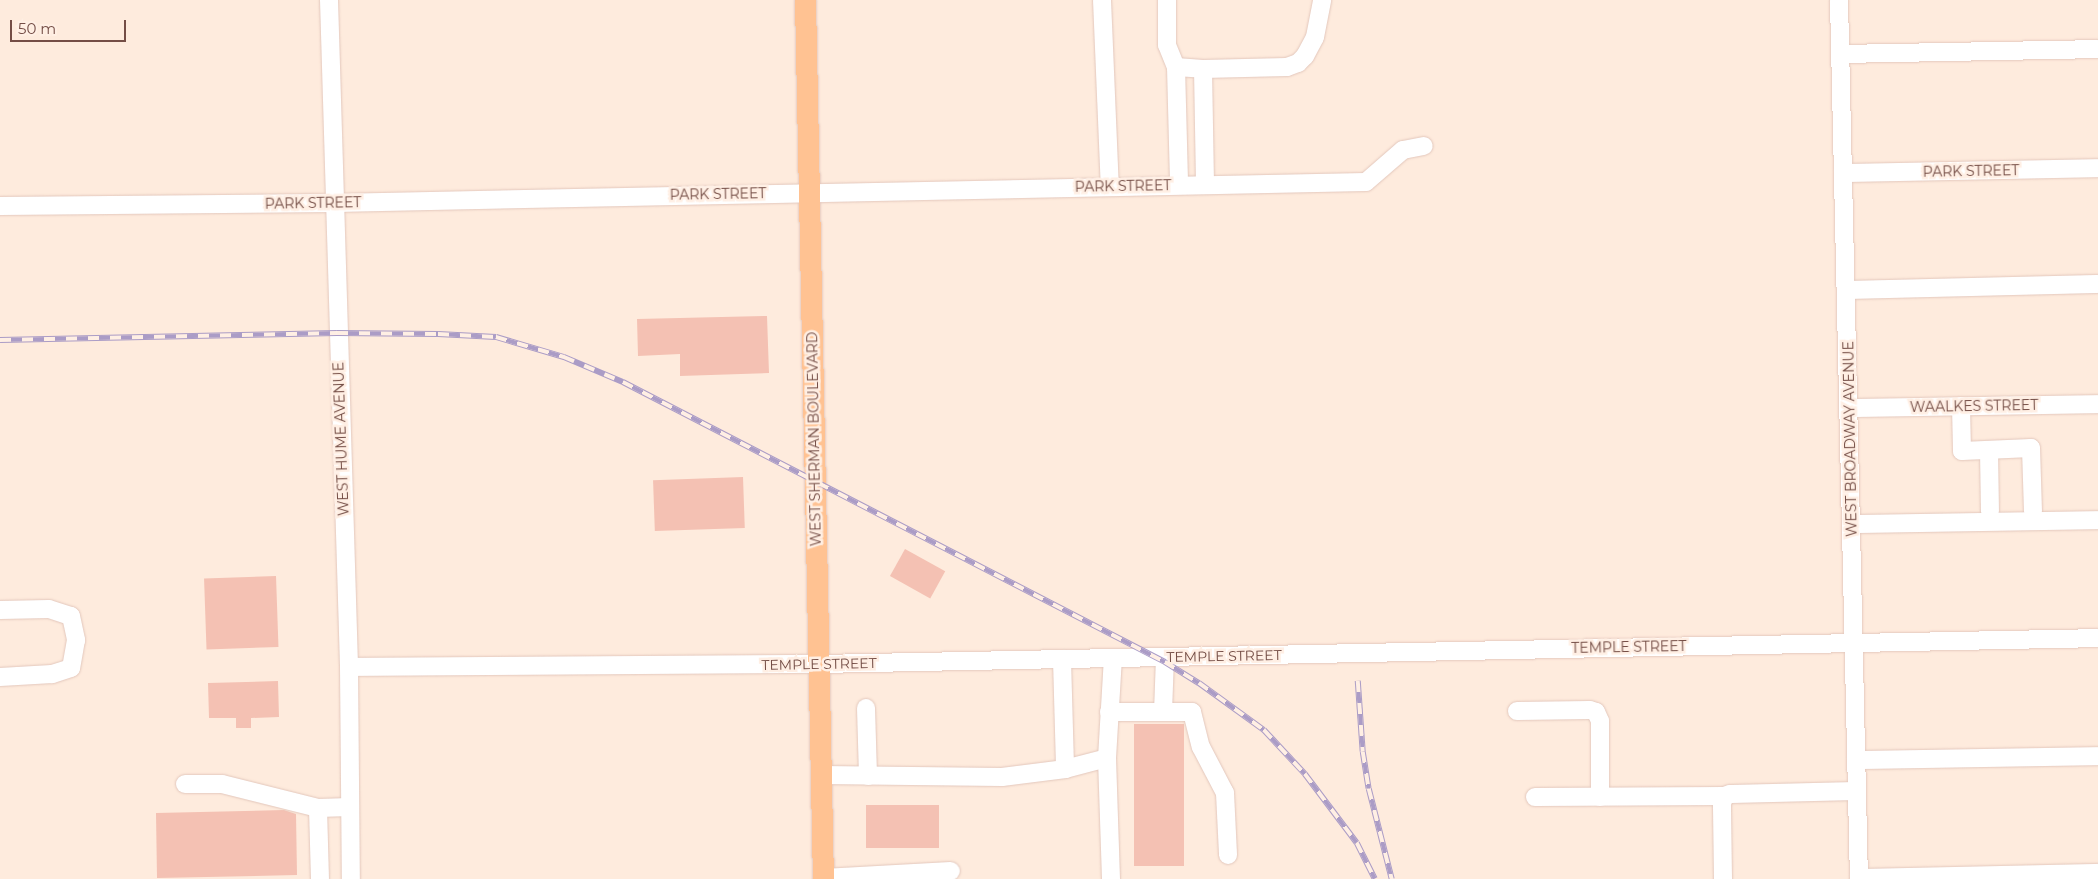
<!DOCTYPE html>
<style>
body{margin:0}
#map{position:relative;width:2098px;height:879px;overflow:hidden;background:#feebdd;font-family:Montserrat,sans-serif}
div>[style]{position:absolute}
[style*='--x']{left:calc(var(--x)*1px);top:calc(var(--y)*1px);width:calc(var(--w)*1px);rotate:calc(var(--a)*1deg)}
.building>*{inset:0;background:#f4c1b3;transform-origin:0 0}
.roads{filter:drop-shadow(0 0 1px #e3c7bc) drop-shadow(0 0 1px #e3c7bc)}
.minor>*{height:18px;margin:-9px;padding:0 9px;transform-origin:9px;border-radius:9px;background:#fff}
.major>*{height:21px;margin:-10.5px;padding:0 10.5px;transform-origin:10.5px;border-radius:10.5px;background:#ffc292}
.rail>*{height:5.5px;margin-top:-2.75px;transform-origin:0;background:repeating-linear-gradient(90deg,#ffefe4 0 11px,#ab9cc6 0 22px);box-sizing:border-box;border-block:1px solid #ab9cc6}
span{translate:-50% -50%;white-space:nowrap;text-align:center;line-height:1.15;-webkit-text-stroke:5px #ffefe4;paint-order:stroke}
.street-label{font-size:14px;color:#744d45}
.scale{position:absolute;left:10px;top:20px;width:116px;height:22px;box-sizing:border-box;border:2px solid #744d45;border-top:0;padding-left:6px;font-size:15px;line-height:18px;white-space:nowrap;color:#744d45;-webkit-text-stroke:4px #ffefe4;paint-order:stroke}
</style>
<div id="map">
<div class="building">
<div style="clip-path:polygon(767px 316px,769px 373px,680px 376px,680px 354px,638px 356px,637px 319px)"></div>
<div style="left:743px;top:477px;width:51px;height:90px;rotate:88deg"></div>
<div style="left:905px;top:549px;width:46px;height:31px;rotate:29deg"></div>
<div style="left:276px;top:576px;width:71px;height:72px;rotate:88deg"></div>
<div style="clip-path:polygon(278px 681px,279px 717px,251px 718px,251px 728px,236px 728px,236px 718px,209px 718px,208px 683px)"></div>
<div style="left:1134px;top:724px;width:50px;height:142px"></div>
<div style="left:866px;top:805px;width:73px;height:43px"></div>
<div style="clip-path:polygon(284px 810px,296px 814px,297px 875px,157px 878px,156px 813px)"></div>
</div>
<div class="roads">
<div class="minor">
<div style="--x:329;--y:0;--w:667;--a:88.28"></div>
<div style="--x:349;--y:667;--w:212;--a:89.5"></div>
<div style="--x:1102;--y:0;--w:187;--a:87.6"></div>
<div style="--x:1167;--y:0;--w:45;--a:90"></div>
<div style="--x:1167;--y:45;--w:24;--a:68"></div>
<div style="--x:1176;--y:67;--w:27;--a:4"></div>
<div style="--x:1203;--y:69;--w:116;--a:89"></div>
<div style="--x:1839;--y:0;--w:879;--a:88.7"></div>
<div style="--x:1841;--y:54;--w:257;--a:-1.1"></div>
<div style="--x:1176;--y:67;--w:118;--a:88.5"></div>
<div style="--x:1203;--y:69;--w:84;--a:-1.4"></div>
<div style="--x:1287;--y:67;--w:12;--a:-20"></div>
<div style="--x:1298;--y:63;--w:10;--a:-45"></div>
<div style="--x:1305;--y:56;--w:21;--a:-62"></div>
<div style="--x:1315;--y:37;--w:38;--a:-79"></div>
<div style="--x:1843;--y:173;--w:255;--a:-1.1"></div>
<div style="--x:0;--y:206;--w:334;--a:-0.5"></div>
<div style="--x:334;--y:203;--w:1032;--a:-1.17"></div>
<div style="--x:1366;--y:182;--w:49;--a:-40.9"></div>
<div style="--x:1403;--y:150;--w:21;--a:-11"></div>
<div style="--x:1846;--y:290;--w:252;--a:-1.4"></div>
<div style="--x:1961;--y:406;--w:45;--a:88.7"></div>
<div style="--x:1962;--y:451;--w:69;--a:-2.5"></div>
<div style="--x:2031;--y:448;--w:63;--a:88.2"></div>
<div style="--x:1849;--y:408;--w:249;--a:-0.9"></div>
<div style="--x:1989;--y:450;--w:61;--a:89.1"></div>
<div style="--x:1852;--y:524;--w:246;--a:-0.9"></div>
<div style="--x:0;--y:610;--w:49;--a:-1.2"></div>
<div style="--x:49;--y:609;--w:23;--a:18"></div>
<div style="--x:71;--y:616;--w:25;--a:78"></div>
<div style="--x:76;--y:640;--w:28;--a:100"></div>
<div style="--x:71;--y:668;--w:20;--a:162"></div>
<div style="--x:52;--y:674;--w:52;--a:176.7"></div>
<div style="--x:1062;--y:659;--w:110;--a:88.4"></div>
<div style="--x:349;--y:667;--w:470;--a:-0.4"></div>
<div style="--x:819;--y:664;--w:1279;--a:-1.16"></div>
<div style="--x:866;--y:708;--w:68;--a:88.3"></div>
<div style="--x:1517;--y:711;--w:73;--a:-0.8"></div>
<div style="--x:1590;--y:710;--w:6;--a:18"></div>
<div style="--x:1596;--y:712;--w:10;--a:66"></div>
<div style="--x:1600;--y:721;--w:76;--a:90"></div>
<div style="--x:1109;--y:712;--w:83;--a:0"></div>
<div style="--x:1192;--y:712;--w:36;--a:76"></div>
<div style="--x:1201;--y:747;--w:52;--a:62.4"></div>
<div style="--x:1225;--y:793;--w:62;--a:87.2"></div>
<div style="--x:1163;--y:712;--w:55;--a:-87.9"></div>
<div style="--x:1856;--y:760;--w:242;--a:-0.9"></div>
<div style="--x:821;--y:775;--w:181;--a:0.6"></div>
<div style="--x:1002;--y:777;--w:64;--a:-7.2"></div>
<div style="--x:1065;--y:769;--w:43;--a:-14.7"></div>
<div style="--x:185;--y:784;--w:37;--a:0"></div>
<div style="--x:222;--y:784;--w:99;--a:14"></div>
<div style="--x:318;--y:808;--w:32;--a:-2"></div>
<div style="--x:1535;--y:797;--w:190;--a:-0.3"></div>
<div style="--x:318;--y:808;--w:71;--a:88.4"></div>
<div style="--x:823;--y:878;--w:128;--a:-3.1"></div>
<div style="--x:1859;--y:878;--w:239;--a:-1.2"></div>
<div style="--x:1111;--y:879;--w:121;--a:-91.9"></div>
<div style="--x:1107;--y:758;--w:100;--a:-86.6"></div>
<div style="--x:1723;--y:879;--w:76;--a:-90.8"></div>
<div style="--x:1722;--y:803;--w:8;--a:-67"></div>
<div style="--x:1725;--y:796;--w:5;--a:-22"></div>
<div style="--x:1730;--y:794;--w:127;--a:-1.4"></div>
</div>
<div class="major">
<div style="--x:805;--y:0;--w:879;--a:88.83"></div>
</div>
</div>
<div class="rail">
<div style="--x:0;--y:340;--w:337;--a:-1.2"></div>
<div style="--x:337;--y:333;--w:101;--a:0.6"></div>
<div style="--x:438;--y:334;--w:58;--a:3"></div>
<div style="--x:496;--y:337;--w:71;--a:16.4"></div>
<div style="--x:564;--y:357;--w:64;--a:23"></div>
<div style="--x:623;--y:382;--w:610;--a:27.32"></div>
<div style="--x:1165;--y:662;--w:40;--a:32"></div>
<div style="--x:1199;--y:683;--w:80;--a:35.9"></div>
<div style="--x:1264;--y:730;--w:60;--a:47"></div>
<div style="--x:1305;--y:774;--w:86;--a:53"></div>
<div style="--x:1357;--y:843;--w:40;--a:63.4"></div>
<div style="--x:1358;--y:681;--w:71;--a:86"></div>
<div style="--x:1363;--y:752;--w:37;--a:81"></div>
<div style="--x:1369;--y:789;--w:93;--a:75.7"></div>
</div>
<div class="street-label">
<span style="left:1971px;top:171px;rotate:-1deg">PARK STREET</span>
<span style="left:1123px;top:186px;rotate:-1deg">PARK STREET</span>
<span style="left:718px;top:194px;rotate:-1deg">PARK STREET</span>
<span style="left:313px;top:203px;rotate:-1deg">PARK STREET</span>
<span style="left:1974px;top:406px;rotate:-1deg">WAALKES STREET</span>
<span style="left:341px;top:439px;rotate:-92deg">WEST HUME AVENUE</span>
<span style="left:814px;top:439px;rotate:-91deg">WEST SHERMAN BOULEVARD</span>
<span style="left:1850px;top:439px;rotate:-91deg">WEST BROADWAY AVENUE</span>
<span style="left:1629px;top:647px;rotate:-1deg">TEMPLE STREET</span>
<span style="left:1224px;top:656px;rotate:-1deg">TEMPLE STREET</span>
<span style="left:819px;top:664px;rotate:-1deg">TEMPLE STREET</span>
</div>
<div class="scale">50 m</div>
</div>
